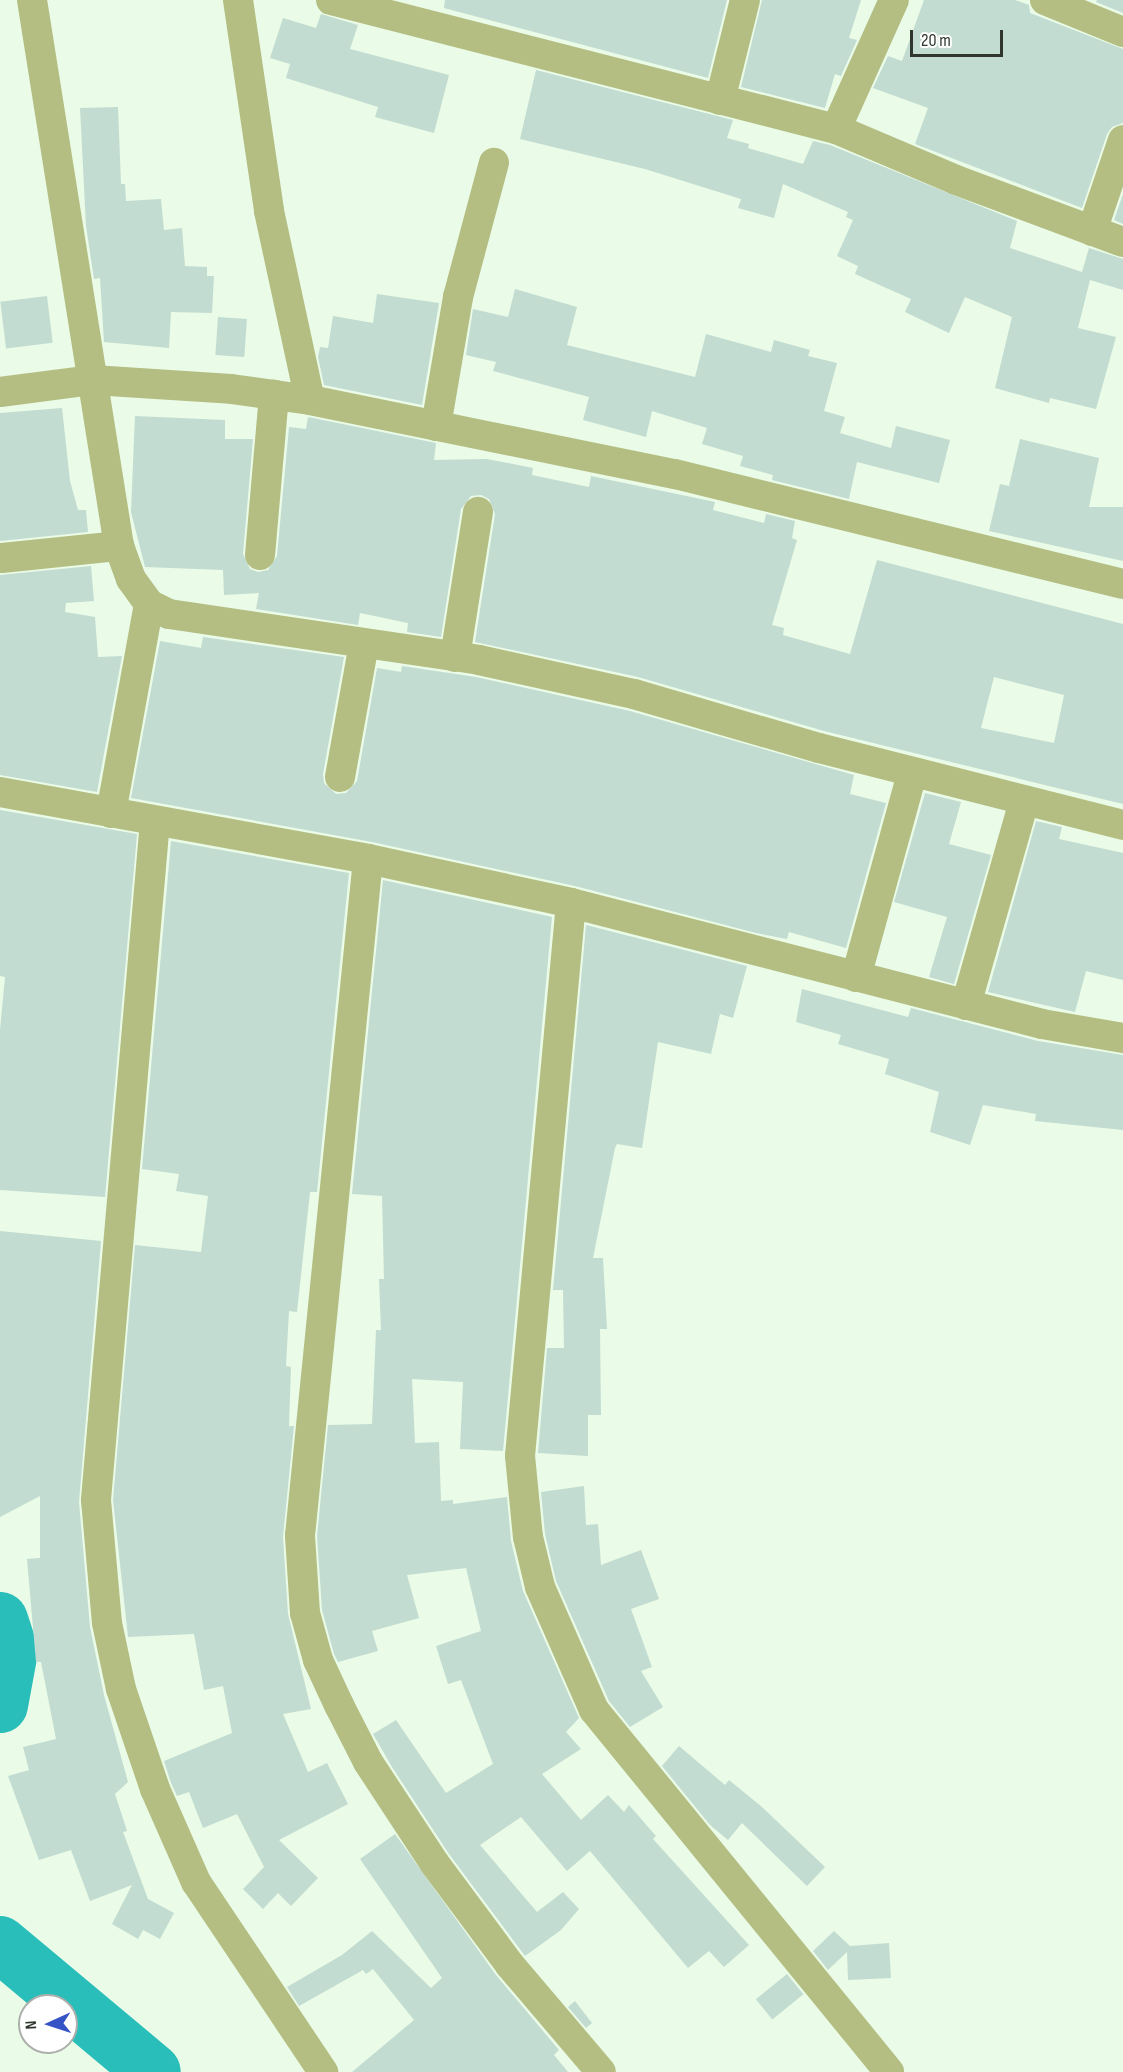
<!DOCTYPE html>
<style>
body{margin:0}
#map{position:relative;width:1123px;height:2072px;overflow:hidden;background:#eafbe7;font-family:"Sofia Sans Condensed",sans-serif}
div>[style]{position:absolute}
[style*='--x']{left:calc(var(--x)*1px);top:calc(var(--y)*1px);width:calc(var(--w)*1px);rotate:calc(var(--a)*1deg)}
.river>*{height:56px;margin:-28px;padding:0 28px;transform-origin:28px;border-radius:28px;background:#2abeba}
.building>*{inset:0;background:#c2dcd1;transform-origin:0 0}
.minor>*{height:30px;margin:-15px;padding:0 15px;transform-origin:15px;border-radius:15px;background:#b4be83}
span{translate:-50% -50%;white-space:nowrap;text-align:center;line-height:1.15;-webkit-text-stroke:5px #fff;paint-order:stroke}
.north{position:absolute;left:18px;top:1994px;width:60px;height:60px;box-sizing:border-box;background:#fff;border:2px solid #acafab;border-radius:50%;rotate:267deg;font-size:16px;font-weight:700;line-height:24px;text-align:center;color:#2f362e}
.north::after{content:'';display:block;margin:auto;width:21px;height:27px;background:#3654c5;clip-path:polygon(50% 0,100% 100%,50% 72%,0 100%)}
.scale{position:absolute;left:910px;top:30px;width:93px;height:27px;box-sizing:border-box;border:3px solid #2f362e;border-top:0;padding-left:8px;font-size:18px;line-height:21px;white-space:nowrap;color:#2f362e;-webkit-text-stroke:4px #fff;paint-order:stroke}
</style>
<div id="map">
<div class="river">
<div style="--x:0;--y:1620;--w:33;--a:72"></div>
<div style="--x:10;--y:1651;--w:55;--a:100.5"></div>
<div style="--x:0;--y:1944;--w:199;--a:39.9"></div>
</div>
<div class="building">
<div style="clip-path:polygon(445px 0,727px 0,708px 78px,444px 8px)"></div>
<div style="clip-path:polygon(762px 0,861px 0,849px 38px,857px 40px,841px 76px,835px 74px,825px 108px,741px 87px)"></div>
<div style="clip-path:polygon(924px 0,1015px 0,1029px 5px,1030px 13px,1123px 49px,1123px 123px,1112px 127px,1107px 134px,1082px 208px,915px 144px,928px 108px,873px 88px,888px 56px,902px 61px)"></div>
<div style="clip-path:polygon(1097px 0,1123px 0,1123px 13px,1096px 2px)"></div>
<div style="clip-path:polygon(321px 14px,358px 25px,350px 49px,449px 75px,434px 133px,375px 117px,378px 107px,286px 78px,290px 64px,270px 58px,283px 18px,316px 28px)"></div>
<div style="clip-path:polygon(536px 70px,733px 120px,727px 138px,749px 144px,748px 148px,803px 164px,813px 141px,830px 145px,1017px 221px,1010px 248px,1082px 272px,1089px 248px,1123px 259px,1123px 290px,1090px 280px,1078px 328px,1116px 337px,1096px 409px,1050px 398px,1049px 403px,995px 388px,1012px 317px,965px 297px,949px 333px,905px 312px,911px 299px,855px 274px,858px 266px,837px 256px,853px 220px,846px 217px,848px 212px,783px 184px,774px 218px,738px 208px,741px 199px,645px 169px,520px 139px)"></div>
<div style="clip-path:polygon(118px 107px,121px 184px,125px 184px,126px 201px,161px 199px,164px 230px,182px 228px,185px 266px,207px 267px,207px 276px,214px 276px,212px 313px,171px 312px,169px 348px,104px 342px,100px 278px,94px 279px,86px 226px,80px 108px)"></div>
<div style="clip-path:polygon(1123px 194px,1123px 224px,1114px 220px)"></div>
<div style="clip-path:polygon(515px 289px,577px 307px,567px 345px,695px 377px,706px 334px,771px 352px,774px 340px,810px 350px,808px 356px,837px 363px,824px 411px,845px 417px,840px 433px,891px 448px,896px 426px,950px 440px,939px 483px,857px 462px,849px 499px,772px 480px,773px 475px,740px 466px,743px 456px,702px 444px,707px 428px,652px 411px,646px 437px,583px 420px,589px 397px,493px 371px,496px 362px,466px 355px,473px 309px,508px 317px)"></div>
<div style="clip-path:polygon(377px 294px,439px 303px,422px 405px,324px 385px,318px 357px,320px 347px,328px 348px,333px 316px,373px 323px)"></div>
<div style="left:47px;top:296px;width:47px;height:47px;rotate:83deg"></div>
<div style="left:218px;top:317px;width:29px;height:38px;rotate:4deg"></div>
<div style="clip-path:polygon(62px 408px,70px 481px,78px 510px,86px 510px,88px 532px,0 541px,0 413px)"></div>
<div style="clip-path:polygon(evenodd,135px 416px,225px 420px,225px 439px,253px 439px,243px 554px,250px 569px,258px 572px,268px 570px,277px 556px,289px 427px,306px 429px,308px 417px,436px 443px,434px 460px,487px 459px,533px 468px,532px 475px,589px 487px,591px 476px,715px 502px,713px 510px,764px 523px,766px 514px,795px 521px,792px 538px,797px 540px,772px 625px,784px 628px,783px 635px,850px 654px,877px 560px,1123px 624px,1123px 804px,824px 731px,638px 677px,475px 642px,495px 514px,489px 499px,481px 495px,471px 496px,461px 509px,441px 637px,407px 632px,408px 623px,360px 613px,358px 625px,256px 609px,259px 593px,224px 595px,223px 570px,145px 567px,131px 512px,135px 416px,994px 677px,1064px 695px,1054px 743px,981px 728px,994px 677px)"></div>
<div style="clip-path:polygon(1020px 439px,1099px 458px,1089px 507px,1123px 507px,1123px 561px,989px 531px,1000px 484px,1009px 486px)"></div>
<div style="clip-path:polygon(91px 566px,94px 601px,66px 603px,65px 612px,95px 617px,98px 657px,122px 656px,97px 792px,0 775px,0 575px)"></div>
<div style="clip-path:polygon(203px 637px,344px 657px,323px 774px,324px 783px,336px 794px,346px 793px,357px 781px,377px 668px,401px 672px,402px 666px,476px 677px,630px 711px,854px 775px,850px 794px,886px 803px,846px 948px,789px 932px,787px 939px,756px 933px,575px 886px,372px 842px,131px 798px,160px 641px,201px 648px)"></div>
<div style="clip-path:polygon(925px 793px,961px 802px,949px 844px,991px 855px,954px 984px,929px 977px,947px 917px,894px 902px)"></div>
<div style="clip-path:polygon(0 810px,137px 834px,105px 1197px,0 1190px,0 1030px,5px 977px,0 976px)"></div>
<div style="clip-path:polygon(1036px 821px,1062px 827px,1059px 839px,1123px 853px,1123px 980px,1086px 971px,1075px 1012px,988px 992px)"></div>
<div style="clip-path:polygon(171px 841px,349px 873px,317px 1192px,310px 1192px,297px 1312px,289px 1311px,286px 1366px,291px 1367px,289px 1426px,294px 1426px,283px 1537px,288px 1614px,311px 1709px,283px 1714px,308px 1772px,327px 1763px,348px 1804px,279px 1840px,318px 1878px,291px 1906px,278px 1893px,263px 1909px,243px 1889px,264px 1867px,237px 1814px,203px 1828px,189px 1792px,177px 1796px,171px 1783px,164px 1761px,232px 1733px,223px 1686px,204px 1690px,194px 1634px,128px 1637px,113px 1500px,135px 1245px,201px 1252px,208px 1196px,176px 1191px,179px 1174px,142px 1169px)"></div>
<div style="clip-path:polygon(383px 880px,552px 917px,503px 1451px,460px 1449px,463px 1382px,412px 1379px,415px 1443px,439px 1442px,441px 1501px,453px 1500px,453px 1504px,507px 1497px,511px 1541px,523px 1591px,579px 1718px,566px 1732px,581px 1749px,542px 1774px,581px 1820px,608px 1795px,624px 1812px,629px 1805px,656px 1836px,653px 1839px,749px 1945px,724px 1967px,709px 1951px,688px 1968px,590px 1851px,567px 1871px,521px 1817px,480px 1845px,537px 1912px,563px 1892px,579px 1909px,561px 1930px,525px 1956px,449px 1854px,392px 1767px,373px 1734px,396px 1720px,446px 1793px,493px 1764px,461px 1680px,448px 1684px,436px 1646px,481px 1631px,466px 1568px,407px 1575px,419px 1618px,372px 1631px,378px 1651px,338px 1662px,334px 1654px,322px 1610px,317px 1536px,328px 1425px,372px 1424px,376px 1330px,381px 1330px,379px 1279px,384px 1279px,382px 1196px,352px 1194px)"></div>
<div style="clip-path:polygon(586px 925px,747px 966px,733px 1018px,720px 1014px,711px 1054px,658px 1042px,642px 1148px,617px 1144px,615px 1148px,593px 1258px,603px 1258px,607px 1329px,600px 1329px,601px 1415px,588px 1415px,588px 1456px,538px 1453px,547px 1348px,564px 1348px,563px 1290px,553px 1290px)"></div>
<div style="clip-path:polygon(802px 989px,908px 1017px,911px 1008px,1038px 1041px,1123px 1055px,1123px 1130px,1035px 1121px,1036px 1114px,983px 1105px,970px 1145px,930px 1132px,939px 1092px,885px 1074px,889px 1059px,838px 1044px,841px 1035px,796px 1022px)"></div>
<div style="clip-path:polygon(0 1231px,101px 1241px,79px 1502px,90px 1627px,104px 1695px,128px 1782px,115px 1794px,127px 1831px,123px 1832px,148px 1899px,174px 1913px,160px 1939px,143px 1930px,138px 1939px,112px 1924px,132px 1885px,90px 1901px,71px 1850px,39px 1860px,8px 1776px,29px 1770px,23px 1747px,56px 1739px,41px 1662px,36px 1662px,27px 1559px,40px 1558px,40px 1496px,0 1517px)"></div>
<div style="clip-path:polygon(584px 1486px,586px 1525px,598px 1524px,601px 1565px,641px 1550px,659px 1599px,631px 1609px,652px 1667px,641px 1671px,663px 1707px,630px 1727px,609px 1701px,556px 1581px,545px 1534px,541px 1492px)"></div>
<div style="clip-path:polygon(679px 1746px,725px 1785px,729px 1780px,762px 1807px,825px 1867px,807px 1886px,742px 1823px,728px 1840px,710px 1825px,662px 1766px)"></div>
<div style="clip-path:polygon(395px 1834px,496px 1975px,559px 2050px,554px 2055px,568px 2072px,352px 2072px,414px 2020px,373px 1969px,366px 1974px,363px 1970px,299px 2006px,287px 1987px,342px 1955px,372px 1931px,431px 1988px,442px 1978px,360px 1859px)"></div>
<div style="clip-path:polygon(834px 1931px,850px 1946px,889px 1943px,891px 1978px,848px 1980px,847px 1952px,828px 1970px,813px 1951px)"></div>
<div style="left:787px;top:1974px;width:26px;height:40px;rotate:51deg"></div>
<div style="clip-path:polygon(575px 2001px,592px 2023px,586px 2028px,568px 2007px)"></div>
</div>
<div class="minor">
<div style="--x:32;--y:0;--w:553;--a:80.95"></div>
<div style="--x:119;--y:546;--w:35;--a:70"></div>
<div style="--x:131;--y:579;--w:31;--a:54"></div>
<div style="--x:149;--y:604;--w:22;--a:27"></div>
<div style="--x:169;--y:614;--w:313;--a:8.4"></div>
<div style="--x:479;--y:660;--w:159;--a:12.4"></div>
<div style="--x:634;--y:694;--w:193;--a:16.3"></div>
<div style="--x:819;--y:748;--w:314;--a:14.2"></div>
<div style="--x:238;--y:0;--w:213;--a:81.6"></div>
<div style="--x:269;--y:211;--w:193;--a:77.8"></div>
<div style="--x:331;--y:0;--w:521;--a:14.33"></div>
<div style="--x:836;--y:129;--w:130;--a:23"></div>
<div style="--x:956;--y:180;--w:178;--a:20.4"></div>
<div style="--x:1045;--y:0;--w:84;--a:22.3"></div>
<div style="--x:720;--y:100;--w:103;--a:-76"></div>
<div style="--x:836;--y:129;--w:141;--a:-65.8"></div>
<div style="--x:1092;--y:231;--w:96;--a:-71.2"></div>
<div style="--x:0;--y:392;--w:94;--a:-7.4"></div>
<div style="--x:93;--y:380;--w:138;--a:3.7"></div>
<div style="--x:231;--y:389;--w:80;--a:7.9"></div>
<div style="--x:310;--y:400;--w:372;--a:11.5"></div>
<div style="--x:675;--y:474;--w:461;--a:13.8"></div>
<div style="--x:436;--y:426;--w:131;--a:-80.3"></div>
<div style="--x:458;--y:297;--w:139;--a:-75"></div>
<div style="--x:260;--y:555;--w:161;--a:-85"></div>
<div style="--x:2;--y:558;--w:118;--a:-5.9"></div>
<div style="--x:455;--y:657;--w:147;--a:-81"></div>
<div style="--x:340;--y:777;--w:135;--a:-79.8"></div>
<div style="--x:0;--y:792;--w:374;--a:10.3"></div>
<div style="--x:368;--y:859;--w:208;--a:12.2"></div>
<div style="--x:571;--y:903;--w:486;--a:14.4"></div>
<div style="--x:1042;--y:1024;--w:82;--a:9.8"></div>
<div style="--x:111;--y:813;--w:212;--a:-79.7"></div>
<div style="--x:155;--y:821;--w:682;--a:94.97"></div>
<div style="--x:96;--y:1500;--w:123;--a:84.9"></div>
<div style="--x:107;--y:1623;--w:67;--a:78"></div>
<div style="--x:121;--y:1689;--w:106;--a:71.2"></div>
<div style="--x:155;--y:1789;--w:102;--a:66.2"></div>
<div style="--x:196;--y:1882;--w:229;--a:56.2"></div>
<div style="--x:368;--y:859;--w:680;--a:95.74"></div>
<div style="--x:300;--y:1536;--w:77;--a:86.3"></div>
<div style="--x:305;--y:1613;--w:49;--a:74.5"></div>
<div style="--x:318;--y:1660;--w:50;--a:65"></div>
<div style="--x:339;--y:1705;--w:64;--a:63"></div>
<div style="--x:368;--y:1762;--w:122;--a:56.7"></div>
<div style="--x:435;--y:1864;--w:126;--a:53.4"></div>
<div style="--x:510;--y:1965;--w:140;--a:49.6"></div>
<div style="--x:571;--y:903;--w:555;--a:95.27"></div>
<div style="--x:520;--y:1456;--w:81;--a:84.4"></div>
<div style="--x:528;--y:1537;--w:51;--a:76.5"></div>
<div style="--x:540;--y:1587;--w:134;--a:66.3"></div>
<div style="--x:594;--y:1710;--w:467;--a:50.8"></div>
<div style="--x:856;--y:977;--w:212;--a:-74.6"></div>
<div style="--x:966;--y:1005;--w:212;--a:-74.1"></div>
</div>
<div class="north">N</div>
<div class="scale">20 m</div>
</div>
